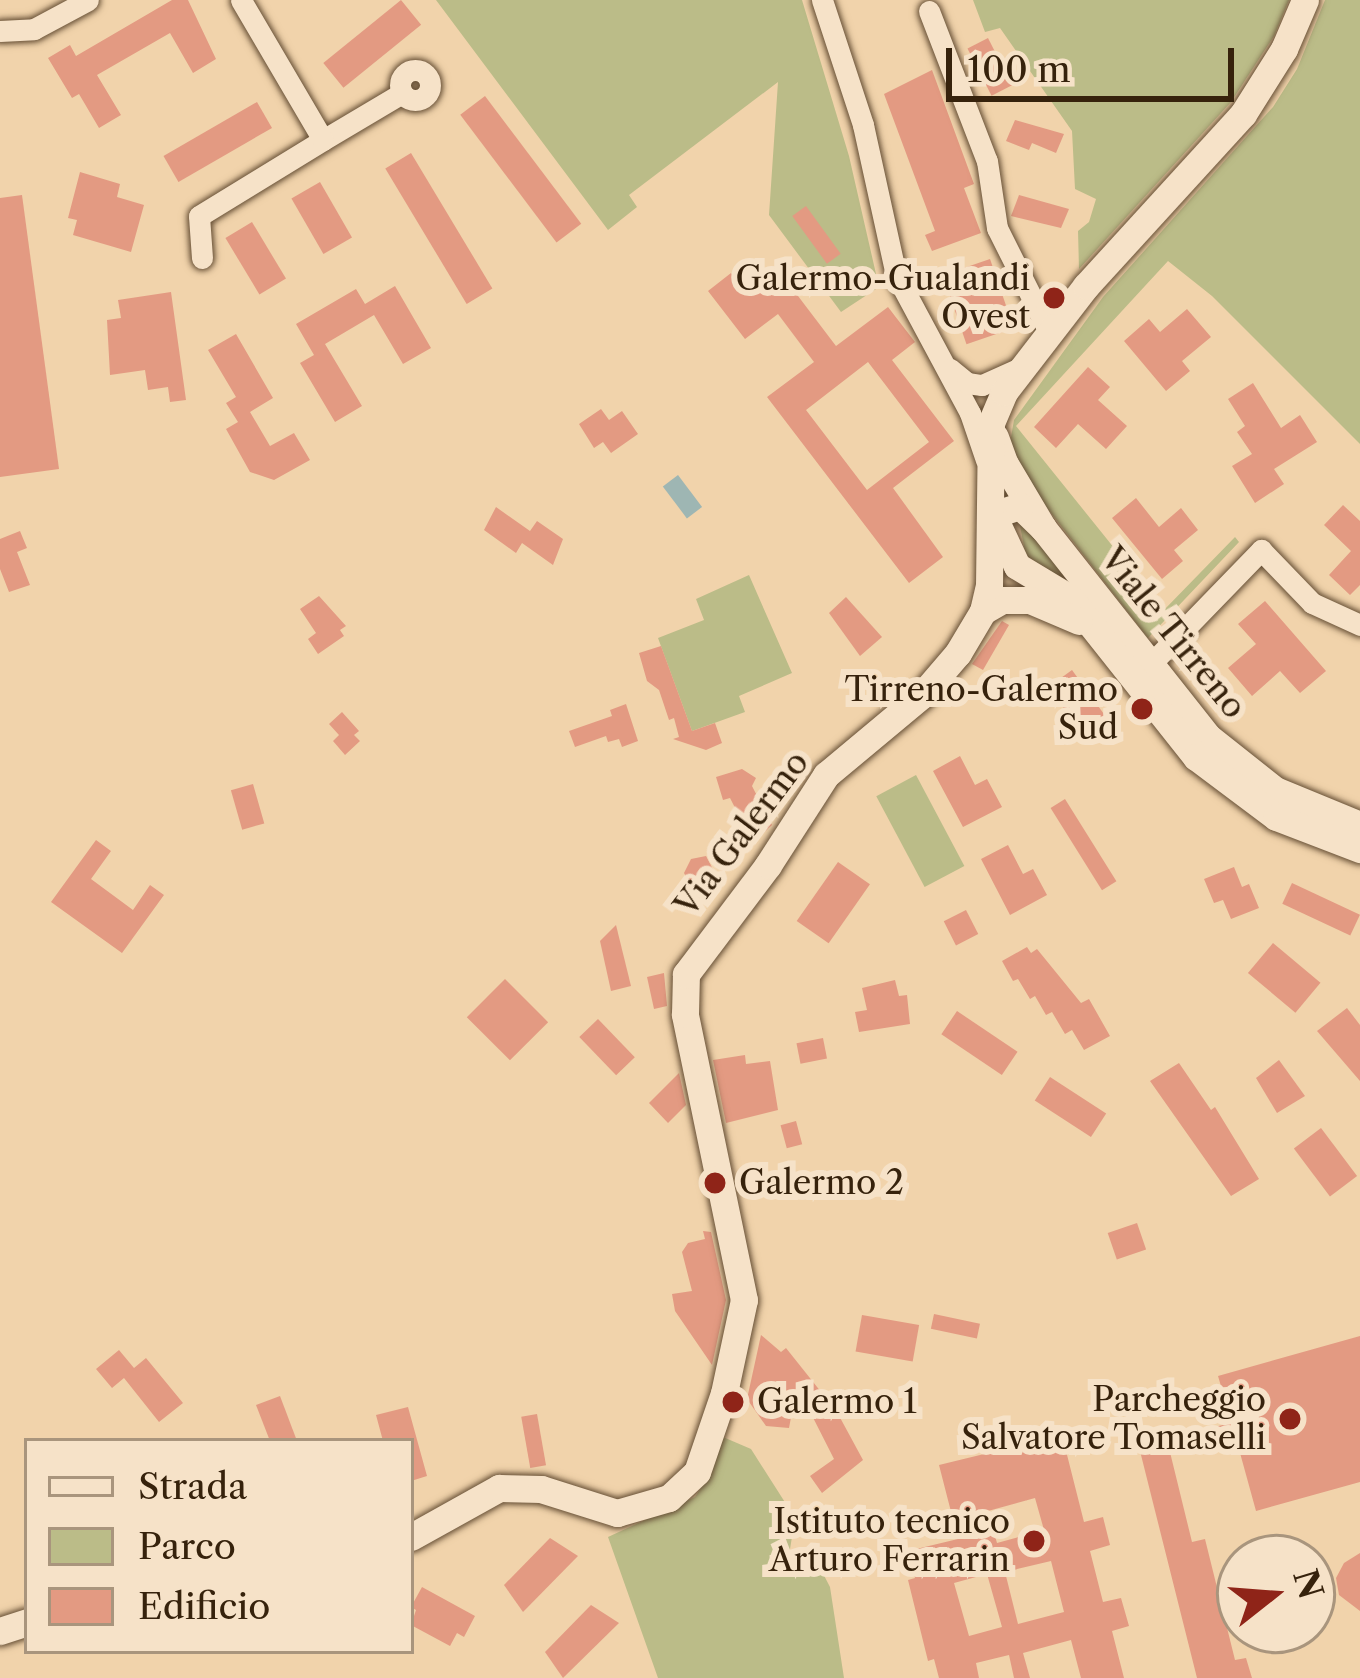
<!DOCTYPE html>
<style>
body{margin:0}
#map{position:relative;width:1360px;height:1678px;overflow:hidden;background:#f1d3ab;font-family:"Libre Caslon Text",serif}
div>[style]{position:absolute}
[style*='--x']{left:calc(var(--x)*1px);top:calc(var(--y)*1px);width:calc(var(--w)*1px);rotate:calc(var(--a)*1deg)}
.green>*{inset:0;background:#bbbc88;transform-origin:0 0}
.water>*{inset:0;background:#9eb6b3;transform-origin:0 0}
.building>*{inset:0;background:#e39a82;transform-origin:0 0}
.roads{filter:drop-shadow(0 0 3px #654e34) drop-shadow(0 0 3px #654e34)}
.street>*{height:21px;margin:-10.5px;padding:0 10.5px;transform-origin:10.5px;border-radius:10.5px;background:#f6e2c8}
.street>.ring{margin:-10.5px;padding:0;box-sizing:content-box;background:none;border:21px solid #f6e2c8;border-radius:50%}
.secondary>*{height:27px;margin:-13.5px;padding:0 13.5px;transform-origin:13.5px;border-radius:13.5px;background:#f6e2c8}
.dots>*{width:33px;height:33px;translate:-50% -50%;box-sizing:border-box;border:6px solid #f6e2c8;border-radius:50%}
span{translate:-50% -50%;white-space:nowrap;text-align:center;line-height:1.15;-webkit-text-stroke:12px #f6e2c8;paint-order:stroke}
.poi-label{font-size:33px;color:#36220c}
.right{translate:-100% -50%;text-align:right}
.left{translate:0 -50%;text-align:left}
.street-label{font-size:33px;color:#36220c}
.legend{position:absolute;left:24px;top:1438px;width:390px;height:216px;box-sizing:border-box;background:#f6e2c8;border:3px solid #a9957d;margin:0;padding:15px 21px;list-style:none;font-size:36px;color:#36220c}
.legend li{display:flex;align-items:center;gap:24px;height:60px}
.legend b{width:60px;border:3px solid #a9957d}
.north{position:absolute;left:1216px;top:1534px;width:120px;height:120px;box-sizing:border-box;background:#f6e2c8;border:3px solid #a9957d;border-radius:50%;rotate:73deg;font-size:33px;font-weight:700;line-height:48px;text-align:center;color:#36220c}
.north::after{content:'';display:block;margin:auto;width:42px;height:54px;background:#8f2418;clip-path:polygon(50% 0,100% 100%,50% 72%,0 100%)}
.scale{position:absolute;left:946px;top:48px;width:288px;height:54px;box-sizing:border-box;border:6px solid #36220c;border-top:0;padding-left:15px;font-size:36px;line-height:42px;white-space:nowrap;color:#36220c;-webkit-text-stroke:9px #f6e2c8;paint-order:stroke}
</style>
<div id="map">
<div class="green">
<div style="clip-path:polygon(436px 0,802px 0,849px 156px,879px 287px,841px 312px,769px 215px,778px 82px,629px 195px,637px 207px,608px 230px)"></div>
<div style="clip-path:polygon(973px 0,1289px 0,1274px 36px,1231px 102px,1079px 269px,1078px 231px,1089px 222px,1096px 199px,1075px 189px,1072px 131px,1000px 28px,985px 32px)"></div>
<div style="clip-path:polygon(1325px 0,1360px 0,1360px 444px,1212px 296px,1168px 261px,1016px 426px,1164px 610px,1235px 537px,1239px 542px,1148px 638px,1027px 482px,1010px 443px,1014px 420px,1103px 297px,1273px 107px,1297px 69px)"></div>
<div style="clip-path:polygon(1018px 516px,1073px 585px,1026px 556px)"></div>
<div style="clip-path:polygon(749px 575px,792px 673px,739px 696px,745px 712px,692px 731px,658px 638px,704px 620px,696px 599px)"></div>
<div style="left:916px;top:775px;width:103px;height:45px;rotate:62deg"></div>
<div style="clip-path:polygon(723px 1437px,751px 1449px,795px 1518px,787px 1568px,816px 1560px,830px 1587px,844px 1678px,658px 1678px,608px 1537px,695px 1497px,712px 1471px)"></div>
</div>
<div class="water">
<div style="left:678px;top:475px;width:40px;height:19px;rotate:53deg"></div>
</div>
<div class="building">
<div style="clip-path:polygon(172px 0,188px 0,216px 59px,193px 73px,170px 33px,97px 75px,121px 115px,99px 128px,79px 94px,72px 98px,48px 58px,70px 45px,76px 56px)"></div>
<div style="left:401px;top:0;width:32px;height:100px;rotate:51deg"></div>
<div style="left:988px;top:38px;width:53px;height:23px;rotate:63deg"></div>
<div style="clip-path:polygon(932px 70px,974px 184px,964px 188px,981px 233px,932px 251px,925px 235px,935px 231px,884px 94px)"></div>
<div style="left:485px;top:96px;width:160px;height:31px;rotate:53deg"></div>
<div style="left:257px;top:102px;width:30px;height:108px;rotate:60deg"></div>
<div style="clip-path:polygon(1015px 120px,1064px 134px,1056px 153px,1032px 143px,1029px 150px,1006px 141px)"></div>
<div style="left:411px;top:153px;width:158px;height:30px;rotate:59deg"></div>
<div style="clip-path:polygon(80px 172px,120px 184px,117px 197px,144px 205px,131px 252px,73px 235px,77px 220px,68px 218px)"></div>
<div style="left:320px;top:182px;width:64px;height:33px;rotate:60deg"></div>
<div style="clip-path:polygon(22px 195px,59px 469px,0 477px,0 198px)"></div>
<div style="clip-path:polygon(1019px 195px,1069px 209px,1061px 228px,1011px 216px)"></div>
<div style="left:806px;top:206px;width:59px;height:17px;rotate:54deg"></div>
<div style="left:252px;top:222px;width:66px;height:31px;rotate:59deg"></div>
<div style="left:990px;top:259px;width:73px;height:50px;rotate:71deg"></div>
<div style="clip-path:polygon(evenodd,776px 267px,836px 346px,888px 307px,915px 342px,892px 360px,954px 441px,893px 488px,943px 557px,909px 583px,767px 397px,814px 362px,778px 314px,745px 339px,708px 291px,731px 273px,745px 292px,776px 267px,868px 362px,929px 442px,867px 490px,806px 410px,868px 362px)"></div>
<div style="clip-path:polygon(395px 286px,431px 348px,403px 364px,374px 315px,325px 344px,362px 406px,335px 422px,300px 363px,314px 355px,296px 324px,356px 289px,365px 304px)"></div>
<div style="clip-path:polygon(171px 292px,186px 400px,170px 402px,168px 387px,148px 390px,145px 370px,110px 375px,107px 320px,121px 318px,118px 300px)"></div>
<div style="clip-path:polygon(1187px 309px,1211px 337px,1182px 361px,1190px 371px,1166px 391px,1124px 341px,1149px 319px,1160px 332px)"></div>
<div style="clip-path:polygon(236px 334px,273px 398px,250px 412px,270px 446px,294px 433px,310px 460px,274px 480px,250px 472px,226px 429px,238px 422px,226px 403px,236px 397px,208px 350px)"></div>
<div style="clip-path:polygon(1088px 367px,1110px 387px,1098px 400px,1127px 426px,1106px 449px,1078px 424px,1056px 448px,1034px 427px)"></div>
<div style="clip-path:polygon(1253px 383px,1281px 428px,1300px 415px,1317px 442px,1274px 469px,1284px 484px,1255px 503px,1232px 466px,1252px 454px,1237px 432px,1245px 426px,1228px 399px)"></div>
<div style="clip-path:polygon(601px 409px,609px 420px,622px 411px,638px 434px,611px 453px,603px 442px,594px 448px,579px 424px)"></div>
<div style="clip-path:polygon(1136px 498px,1159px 527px,1181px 508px,1198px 530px,1174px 550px,1183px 561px,1162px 579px,1112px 518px)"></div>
<div style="clip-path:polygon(1343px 505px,1360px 521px,1360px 585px,1350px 595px,1329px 575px,1351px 551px,1324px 525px)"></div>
<div style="clip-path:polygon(496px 507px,530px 531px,537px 521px,563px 539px,553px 565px,522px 543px,516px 553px,484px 530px)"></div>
<div style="clip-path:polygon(20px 531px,27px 548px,17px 552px,30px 585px,9px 592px,0 569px,0 539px)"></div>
<div style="clip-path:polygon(319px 596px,346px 626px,340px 630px,344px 636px,318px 654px,308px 639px,316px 633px,300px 609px)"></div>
<div style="clip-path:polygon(846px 597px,882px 637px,860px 656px,829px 613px)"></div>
<div style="clip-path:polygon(1265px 601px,1326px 671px,1300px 693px,1280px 671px,1252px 696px,1228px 668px,1256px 644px,1238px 624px)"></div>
<div style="clip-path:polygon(1002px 621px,1009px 625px,983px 670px,972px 664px)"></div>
<div style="clip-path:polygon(661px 646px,692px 731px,715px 723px,722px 743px,706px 750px,673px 739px,679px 737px,674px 718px,669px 720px,659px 690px,647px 681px,639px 653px)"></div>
<div style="left:1072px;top:670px;width:70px;height:29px;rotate:54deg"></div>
<div style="clip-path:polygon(626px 704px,638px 741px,622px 747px,619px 739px,608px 742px,606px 736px,575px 747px,569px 731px,612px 716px,610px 710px)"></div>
<div style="clip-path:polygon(342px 712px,359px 731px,354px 735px,360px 741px,345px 755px,333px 741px,339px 735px,329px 724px)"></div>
<div style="clip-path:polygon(960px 756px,975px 785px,987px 779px,1002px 807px,963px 827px,933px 771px)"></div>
<div style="clip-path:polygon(742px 769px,756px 778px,752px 786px,772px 825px,753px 843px,730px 798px,723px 800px,716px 777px)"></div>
<div style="left:253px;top:784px;width:41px;height:23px;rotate:74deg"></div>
<div style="left:1065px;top:799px;width:97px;height:17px;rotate:58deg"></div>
<div style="clip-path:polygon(96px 840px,111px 851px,91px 879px,133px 910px,150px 885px,164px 895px,122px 953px,51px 902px)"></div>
<div style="clip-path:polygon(1008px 845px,1023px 874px,1033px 869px,1047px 895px,1010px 915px,981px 859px)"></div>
<div style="clip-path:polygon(706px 856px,714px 871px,708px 885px,691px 886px,684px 873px,691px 859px)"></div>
<div style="left:838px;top:862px;width:39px;height:72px;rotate:35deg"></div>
<div style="clip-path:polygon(1234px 867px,1242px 887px,1249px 884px,1259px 908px,1231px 919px,1223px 900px,1214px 903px,1204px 879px)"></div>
<div style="left:1292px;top:883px;width:75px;height:23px;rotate:25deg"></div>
<div style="left:966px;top:910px;width:27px;height:25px;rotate:63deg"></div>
<div style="clip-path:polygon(616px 925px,631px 986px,611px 991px,600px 941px)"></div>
<div style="left:1273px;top:943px;width:62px;height:39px;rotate:40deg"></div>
<div style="clip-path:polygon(1027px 947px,1031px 953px,1037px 949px,1081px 1003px,1089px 999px,1110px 1036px,1084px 1050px,1072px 1030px,1065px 1034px,1052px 1012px,1046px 1015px,1035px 996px,1030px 999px,1018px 979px,1013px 981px,1002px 961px)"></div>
<div style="clip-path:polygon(664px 973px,667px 1006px,654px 1009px,647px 977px)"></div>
<div style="left:505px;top:979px;width:61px;height:54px;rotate:45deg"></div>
<div style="clip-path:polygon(895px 980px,899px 996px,907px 995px,910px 1024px,859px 1032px,855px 1012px,867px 1010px,862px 988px)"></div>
<div style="clip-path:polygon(1347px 1008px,1360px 1025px,1360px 1081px,1317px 1031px)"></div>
<div style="left:957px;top:1011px;width:73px;height:28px;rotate:34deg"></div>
<div style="left:598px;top:1019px;width:53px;height:26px;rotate:46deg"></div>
<div style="left:823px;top:1038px;width:21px;height:27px;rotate:79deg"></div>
<div style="clip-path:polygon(745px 1055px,746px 1064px,770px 1061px,778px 1110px,726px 1123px,713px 1060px)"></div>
<div style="clip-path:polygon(1279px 1060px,1305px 1096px,1277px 1113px,1256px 1078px)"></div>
<div style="clip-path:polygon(1179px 1063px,1211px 1110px,1215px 1107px,1259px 1179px,1231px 1196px,1150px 1081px)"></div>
<div style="clip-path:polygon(679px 1073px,686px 1105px,668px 1123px,649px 1103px)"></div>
<div style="left:1050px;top:1077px;width:67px;height:28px;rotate:33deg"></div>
<div style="left:796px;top:1121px;width:24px;height:16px;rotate:75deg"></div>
<div style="left:1321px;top:1128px;width:60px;height:34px;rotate:53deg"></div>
<div style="left:1137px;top:1223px;width:28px;height:31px;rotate:71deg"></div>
<div style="clip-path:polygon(703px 1231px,711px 1232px,726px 1300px,712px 1365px,675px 1311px,672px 1294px,692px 1291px,682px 1252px,688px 1243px,705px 1239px)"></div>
<div style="left:934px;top:1314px;width:47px;height:15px;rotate:12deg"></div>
<div style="left:862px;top:1315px;width:58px;height:37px;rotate:10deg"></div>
<div style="clip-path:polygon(761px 1335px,781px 1352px,786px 1348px,837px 1412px,863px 1460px,822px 1493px,810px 1476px,834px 1459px,797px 1386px,789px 1428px,766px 1426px,747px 1399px)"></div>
<div style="clip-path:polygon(1360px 1336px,1360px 1482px,1256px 1511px,1237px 1442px,1220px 1446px,1214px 1427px,1223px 1425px,1219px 1413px,1228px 1410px,1218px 1376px)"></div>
<div style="clip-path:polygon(119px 1350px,134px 1368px,146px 1358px,183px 1403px,159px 1422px,124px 1378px,112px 1388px,96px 1369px)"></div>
<div style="clip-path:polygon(280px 1396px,297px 1441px,270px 1441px,256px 1405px)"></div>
<div style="clip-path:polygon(408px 1407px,427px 1476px,411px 1481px,411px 1441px,383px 1441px,376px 1415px)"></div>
<div style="left:537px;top:1414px;width:52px;height:16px;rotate:80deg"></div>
<div style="clip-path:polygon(evenodd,1062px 1435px,1084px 1522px,1103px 1517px,1110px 1545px,1090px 1551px,1103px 1602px,1121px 1598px,1129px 1626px,1112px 1631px,1124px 1678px,1081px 1678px,1071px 1640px,1023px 1653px,1030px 1678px,1014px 1678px,1009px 1655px,976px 1663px,979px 1678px,939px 1678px,934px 1659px,928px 1661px,908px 1580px,915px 1578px,908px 1551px,958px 1539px,939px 1465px,1062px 1435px,1035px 1498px,1044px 1530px,997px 1543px,988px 1511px,1035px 1498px,1062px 1435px,1051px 1561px,1064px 1612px,1018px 1624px,1005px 1572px,1051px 1561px,1062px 1435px,987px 1574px,1002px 1627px,969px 1636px,954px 1583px,987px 1574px)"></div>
<div style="clip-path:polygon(1168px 1444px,1192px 1542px,1205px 1539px,1235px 1660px,1246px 1658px,1252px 1678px,1197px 1678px,1140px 1451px)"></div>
<div style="clip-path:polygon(550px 1538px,578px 1556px,523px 1612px,504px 1585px)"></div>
<div style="clip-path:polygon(1360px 1553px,1360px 1611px,1339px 1595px,1336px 1578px,1344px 1563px)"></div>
<div style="clip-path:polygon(422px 1587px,475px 1616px,464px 1637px,457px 1633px,450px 1646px,411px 1625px,416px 1610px,411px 1607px)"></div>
<div style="clip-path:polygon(591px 1605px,619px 1623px,563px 1678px,545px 1652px)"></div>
</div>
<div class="roads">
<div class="street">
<div style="--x:822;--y:0;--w:132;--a:71.8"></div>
<div style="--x:863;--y:125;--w:154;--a:77.6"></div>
<div style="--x:896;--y:275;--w:157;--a:61.8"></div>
<div style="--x:970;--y:413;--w:50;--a:71.2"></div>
<div style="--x:929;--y:11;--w:161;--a:68.9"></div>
<div style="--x:987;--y:161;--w:68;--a:81.5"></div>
<div style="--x:997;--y:228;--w:116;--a:63.4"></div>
<div style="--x:0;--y:31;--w:34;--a:-3"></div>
<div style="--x:34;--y:29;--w:61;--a:-28.2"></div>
<div class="ring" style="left:400px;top:70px;width:9px;height:9px"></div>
<div style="--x:323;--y:140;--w:92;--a:-30.7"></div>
<div style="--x:202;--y:258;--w:42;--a:-94.1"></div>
<div style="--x:199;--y:216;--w:145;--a:-31.5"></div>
<div style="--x:323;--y:140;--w:162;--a:-120.4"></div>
<div style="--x:950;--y:369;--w:22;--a:39"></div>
<div style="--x:967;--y:383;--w:15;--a:8"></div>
<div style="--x:982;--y:385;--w:39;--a:-24"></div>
<div style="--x:1141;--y:674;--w:173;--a:-45.9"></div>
<div style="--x:1261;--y:550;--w:74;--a:46.1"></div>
<div style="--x:1312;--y:603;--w:53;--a:24.6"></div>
</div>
<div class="secondary">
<div style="--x:995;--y:437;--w:29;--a:70"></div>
<div style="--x:1005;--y:464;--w:74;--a:59.3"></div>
<div style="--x:1043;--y:528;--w:265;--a:51.7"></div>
<div style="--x:1207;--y:736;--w:87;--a:38.5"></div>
<div style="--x:1275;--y:790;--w:92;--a:22.4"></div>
<div style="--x:1043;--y:528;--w:32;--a:-136"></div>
<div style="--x:1020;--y:506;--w:28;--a:162"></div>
<div style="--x:993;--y:515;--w:56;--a:64.8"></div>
<div style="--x:1017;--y:566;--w:62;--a:31.1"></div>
<div style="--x:1070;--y:598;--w:203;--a:51.6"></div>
<div style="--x:1196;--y:757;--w:100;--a:36.9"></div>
<div style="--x:1276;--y:817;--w:90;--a:20.9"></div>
<div style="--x:983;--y:611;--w:22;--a:-30"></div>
<div style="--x:1002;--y:600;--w:28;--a:0"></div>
<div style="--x:1030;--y:600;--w:53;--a:23.2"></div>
<div style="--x:411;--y:1537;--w:101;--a:-29.1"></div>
<div style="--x:499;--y:1488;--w:42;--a:1.4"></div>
<div style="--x:541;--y:1489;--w:80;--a:17.5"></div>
<div style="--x:617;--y:1513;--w:54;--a:-16.1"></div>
<div style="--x:669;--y:1498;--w:38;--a:-43"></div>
<div style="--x:697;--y:1472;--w:83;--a:-71.1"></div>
<div style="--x:724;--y:1393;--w:95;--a:-77.9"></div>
<div style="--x:744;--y:1300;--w:292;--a:-101.7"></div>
<div style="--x:685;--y:1014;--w:40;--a:-88.6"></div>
<div style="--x:686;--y:974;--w:136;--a:-53"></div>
<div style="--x:768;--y:865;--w:107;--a:-57.2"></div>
<div style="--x:826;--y:775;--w:125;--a:-39.8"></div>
<div style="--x:922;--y:695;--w:55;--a:-49.4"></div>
<div style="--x:958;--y:653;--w:49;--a:-59.2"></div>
<div style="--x:983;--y:611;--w:26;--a:-77"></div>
<div style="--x:989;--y:586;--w:163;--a:-89.3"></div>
<div style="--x:991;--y:423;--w:34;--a:-67"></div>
<div style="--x:1004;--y:392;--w:134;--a:-52.3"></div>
<div style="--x:1086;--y:286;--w:233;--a:-47.6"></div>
<div style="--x:1243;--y:114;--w:77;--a:-57.8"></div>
<div style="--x:1284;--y:49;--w:53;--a:-66.8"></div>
<div style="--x:0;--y:1631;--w:28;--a:-18"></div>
</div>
</div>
<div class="dots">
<div style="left:1054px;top:298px;background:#8f2418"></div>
<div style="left:1142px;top:709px;background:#8f2418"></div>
<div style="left:715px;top:1183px;background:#8f2418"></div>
<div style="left:733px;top:1402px;background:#8f2418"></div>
<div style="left:1290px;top:1419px;background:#8f2418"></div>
<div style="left:1034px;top:1541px;background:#8f2418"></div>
</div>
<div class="poi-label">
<span class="right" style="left:1030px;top:298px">Galermo-Gualandi<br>Ovest</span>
<span class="right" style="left:1118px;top:709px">Tirreno-Galermo<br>Sud</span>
<span class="left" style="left:739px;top:1183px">Galermo 2</span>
<span class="right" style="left:1266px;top:1419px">Parcheggio<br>Salvatore Tomaselli</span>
<span class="left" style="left:757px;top:1402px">Galermo 1</span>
<span class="right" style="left:1010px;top:1541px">Istituto tecnico<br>Arturo Ferrarin</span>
</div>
<div class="street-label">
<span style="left:1173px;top:633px;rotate:51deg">Viale Tirreno</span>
<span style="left:742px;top:834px;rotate:-53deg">Via Galermo</span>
</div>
<ul class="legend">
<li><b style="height:15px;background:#f6e2c8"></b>Strada</li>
<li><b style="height:33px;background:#bbbc88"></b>Parco</li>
<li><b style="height:33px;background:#e39a82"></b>Edificio</li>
</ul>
<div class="north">N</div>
<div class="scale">100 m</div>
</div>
